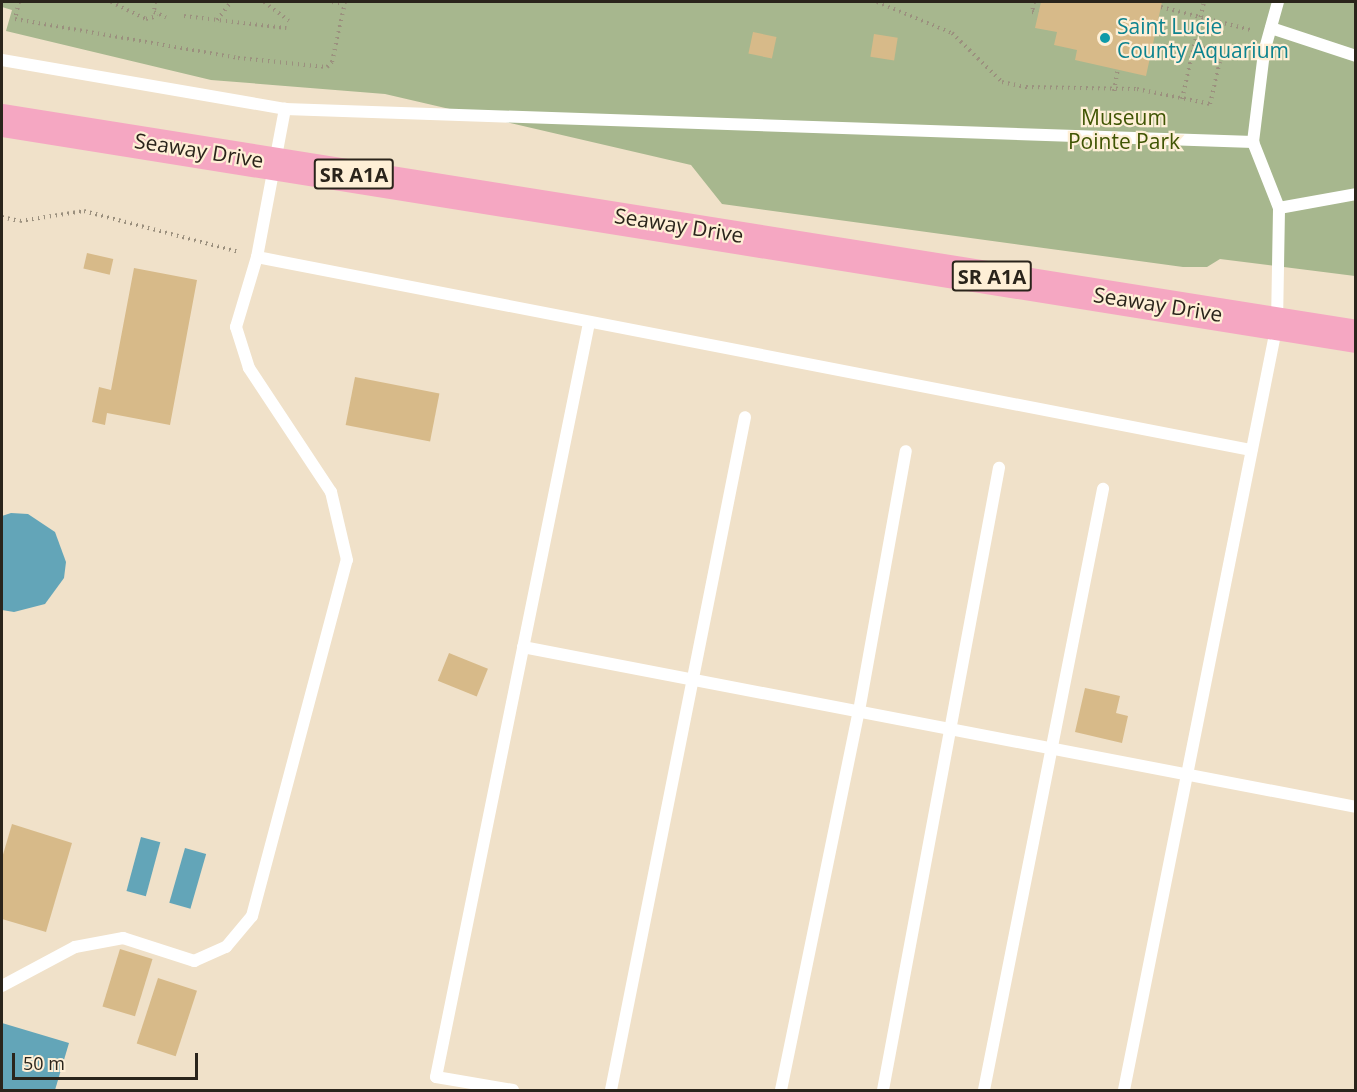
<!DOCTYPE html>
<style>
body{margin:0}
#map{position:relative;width:1357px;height:1092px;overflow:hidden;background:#f0e1c9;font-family:"Open Sans",sans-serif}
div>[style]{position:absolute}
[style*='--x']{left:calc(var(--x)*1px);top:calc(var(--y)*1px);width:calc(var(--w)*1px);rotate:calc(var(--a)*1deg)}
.green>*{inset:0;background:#a7b78e}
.water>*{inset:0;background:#63a5b8;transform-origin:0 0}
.building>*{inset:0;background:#d7ba89;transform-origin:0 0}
.path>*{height:4px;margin-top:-2px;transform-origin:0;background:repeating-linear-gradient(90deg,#9b907e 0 1.5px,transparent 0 6px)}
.service>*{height:12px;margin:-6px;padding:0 6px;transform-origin:6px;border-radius:6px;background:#fff}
.primary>*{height:33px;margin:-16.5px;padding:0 16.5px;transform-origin:16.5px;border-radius:16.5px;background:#f5a7c2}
.dots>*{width:16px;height:16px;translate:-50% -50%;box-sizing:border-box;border:3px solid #feefd6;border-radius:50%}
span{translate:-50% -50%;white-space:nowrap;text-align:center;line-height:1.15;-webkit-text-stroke:4.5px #feefd6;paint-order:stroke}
.shield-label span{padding:2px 4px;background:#feefd6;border:2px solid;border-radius:4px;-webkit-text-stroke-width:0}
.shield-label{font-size:20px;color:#2a241b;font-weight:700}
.culture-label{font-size:21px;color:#0d838f}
.left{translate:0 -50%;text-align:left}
.park-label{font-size:21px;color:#405504}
.street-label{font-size:21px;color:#2a241b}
.frame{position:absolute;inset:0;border:3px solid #2a241b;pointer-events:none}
.scale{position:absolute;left:12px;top:1053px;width:186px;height:27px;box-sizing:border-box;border:3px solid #2a241b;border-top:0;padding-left:8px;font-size:18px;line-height:21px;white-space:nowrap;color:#2a241b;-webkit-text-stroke:4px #feefd6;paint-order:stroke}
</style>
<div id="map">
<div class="green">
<div style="clip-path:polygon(2px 2px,1355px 2px,1355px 276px,1220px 259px,1207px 267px,1183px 267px,722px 204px,691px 165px,385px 94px,211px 80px,6px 31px,12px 10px,2px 7px)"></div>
</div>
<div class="water">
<div style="clip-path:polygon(11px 513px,28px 514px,55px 532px,66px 562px,64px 578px,45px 604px,14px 612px,2px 610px,2px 516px)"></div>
<div style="left:141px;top:837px;width:20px;height:56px;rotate:15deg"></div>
<div style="left:185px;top:848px;width:22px;height:57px;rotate:16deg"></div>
<div style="clip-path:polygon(2px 1023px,69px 1043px,55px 1090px,2px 1090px)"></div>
</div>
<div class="building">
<div style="clip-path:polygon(1041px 2px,1162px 2px,1146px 76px,1075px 60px,1077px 50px,1054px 45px,1057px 32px,1035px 28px)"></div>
<div style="left:753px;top:32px;width:24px;height:22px;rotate:12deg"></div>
<div style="left:874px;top:34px;width:24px;height:23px;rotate:9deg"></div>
<div style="left:87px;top:253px;width:27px;height:16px;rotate:13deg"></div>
<div style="clip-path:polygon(134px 268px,197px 280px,170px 425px,107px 413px,105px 425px,92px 422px,99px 387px,111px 390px)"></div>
<div style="left:355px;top:377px;width:86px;height:49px;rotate:11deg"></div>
<div style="left:449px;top:653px;width:42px;height:30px;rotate:22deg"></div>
<div style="clip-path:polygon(1085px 688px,1120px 696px,1116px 713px,1128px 716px,1122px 743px,1075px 732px)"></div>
<div style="clip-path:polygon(12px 824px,72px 843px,46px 932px,2px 919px,2px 858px)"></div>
<div style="left:120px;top:949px;width:34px;height:60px;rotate:17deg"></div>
<div style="left:158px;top:978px;width:41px;height:69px;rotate:18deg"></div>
</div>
<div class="path">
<div style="--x:19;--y:2;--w:17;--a:103"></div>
<div style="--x:15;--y:19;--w:226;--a:9.9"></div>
<div style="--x:238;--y:58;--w:89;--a:5.8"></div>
<div style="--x:327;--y:67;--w:7;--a:-45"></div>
<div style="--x:332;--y:62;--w:61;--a:-77.8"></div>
<div style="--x:111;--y:2;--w:39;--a:26"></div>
<div style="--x:146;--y:19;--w:12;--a:-14"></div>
<div style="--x:155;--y:2;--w:10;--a:96"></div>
<div style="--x:154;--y:12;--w:13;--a:23"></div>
<div style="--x:264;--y:2;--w:31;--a:37"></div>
<div style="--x:332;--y:2;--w:12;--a:9"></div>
<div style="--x:877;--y:2;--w:81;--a:22.5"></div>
<div style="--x:952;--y:33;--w:70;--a:44.4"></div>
<div style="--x:1002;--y:82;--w:25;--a:12"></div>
<div style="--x:1026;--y:87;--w:111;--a:1"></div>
<div style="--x:1137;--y:89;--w:75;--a:11.6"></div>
<div style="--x:1210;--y:104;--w:53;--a:-77"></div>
<div style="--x:1222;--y:52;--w:29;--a:-168"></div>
<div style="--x:1034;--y:2;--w:10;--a:101"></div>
<div style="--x:1032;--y:12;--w:6;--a:9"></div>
<div style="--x:1161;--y:7;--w:93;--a:14.3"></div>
<div style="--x:184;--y:16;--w:103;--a:6.7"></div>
<div style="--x:217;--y:20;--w:23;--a:-52"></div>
<div style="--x:1114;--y:91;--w:22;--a:-80"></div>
<div style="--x:1182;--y:99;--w:99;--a:-77.2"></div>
<div style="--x:2;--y:217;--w:18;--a:13"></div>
<div style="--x:20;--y:221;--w:65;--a:-8.9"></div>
<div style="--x:84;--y:211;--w:160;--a:14.8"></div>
</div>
<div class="service">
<div style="--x:1271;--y:28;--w:89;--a:18.2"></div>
<div style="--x:2;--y:60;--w:287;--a:9.8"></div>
<div style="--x:285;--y:109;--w:969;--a:1.95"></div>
<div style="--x:1279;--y:208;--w:78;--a:-10.3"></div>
<div style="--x:257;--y:257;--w:1013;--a:10.99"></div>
<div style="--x:523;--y:647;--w:848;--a:10.87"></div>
<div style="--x:2;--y:986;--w:83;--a:-28.1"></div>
<div style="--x:75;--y:947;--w:49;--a:-10.6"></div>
<div style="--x:123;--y:938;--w:75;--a:17.9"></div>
<div style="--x:194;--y:961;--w:35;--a:-24"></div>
<div style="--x:226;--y:947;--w:40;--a:-50"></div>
<div style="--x:252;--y:916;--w:368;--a:-75.1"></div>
<div style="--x:347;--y:560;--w:70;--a:-103.2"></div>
<div style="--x:331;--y:492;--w:149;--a:-123.5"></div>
<div style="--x:249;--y:368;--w:43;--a:-107.6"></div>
<div style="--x:236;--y:327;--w:73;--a:-73.3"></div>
<div style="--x:257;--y:257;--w:151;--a:-79.3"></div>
<div style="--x:513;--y:1090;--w:78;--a:-170.4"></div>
<div style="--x:436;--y:1077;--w:769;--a:-78.53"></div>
<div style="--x:611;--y:1090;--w:686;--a:-78.74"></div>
<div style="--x:781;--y:1090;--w:387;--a:-78.4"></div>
<div style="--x:859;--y:711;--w:264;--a:-79.8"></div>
<div style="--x:883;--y:1090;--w:633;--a:-79.44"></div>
<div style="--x:984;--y:1090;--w:613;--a:-78.8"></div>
<div style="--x:1124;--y:1090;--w:781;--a:-78.7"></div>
<div style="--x:1277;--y:324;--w:116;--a:-89"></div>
<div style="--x:1279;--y:208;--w:71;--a:-111.5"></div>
<div style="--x:1253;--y:142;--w:91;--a:-83"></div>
<div style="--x:1264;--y:52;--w:52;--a:-74.4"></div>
</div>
<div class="primary">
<div style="--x:2;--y:120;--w:1371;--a:9.06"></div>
</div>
<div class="dots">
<div style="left:1105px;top:38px;background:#0f9aa8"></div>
</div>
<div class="shield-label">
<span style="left:354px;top:174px">SR A1A</span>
<span style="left:992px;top:276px">SR A1A</span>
</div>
<div class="culture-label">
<span class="left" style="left:1117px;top:38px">Saint Lucie<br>County Aquarium</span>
</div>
<div class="park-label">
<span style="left:1124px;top:129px">Museum<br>Pointe Park</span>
</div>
<div class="street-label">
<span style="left:199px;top:150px;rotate:9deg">Seaway Drive</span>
<span style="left:679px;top:225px;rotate:9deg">Seaway Drive</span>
<span style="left:1158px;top:304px;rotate:9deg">Seaway Drive</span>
</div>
<div class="frame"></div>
<div class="scale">50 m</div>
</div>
